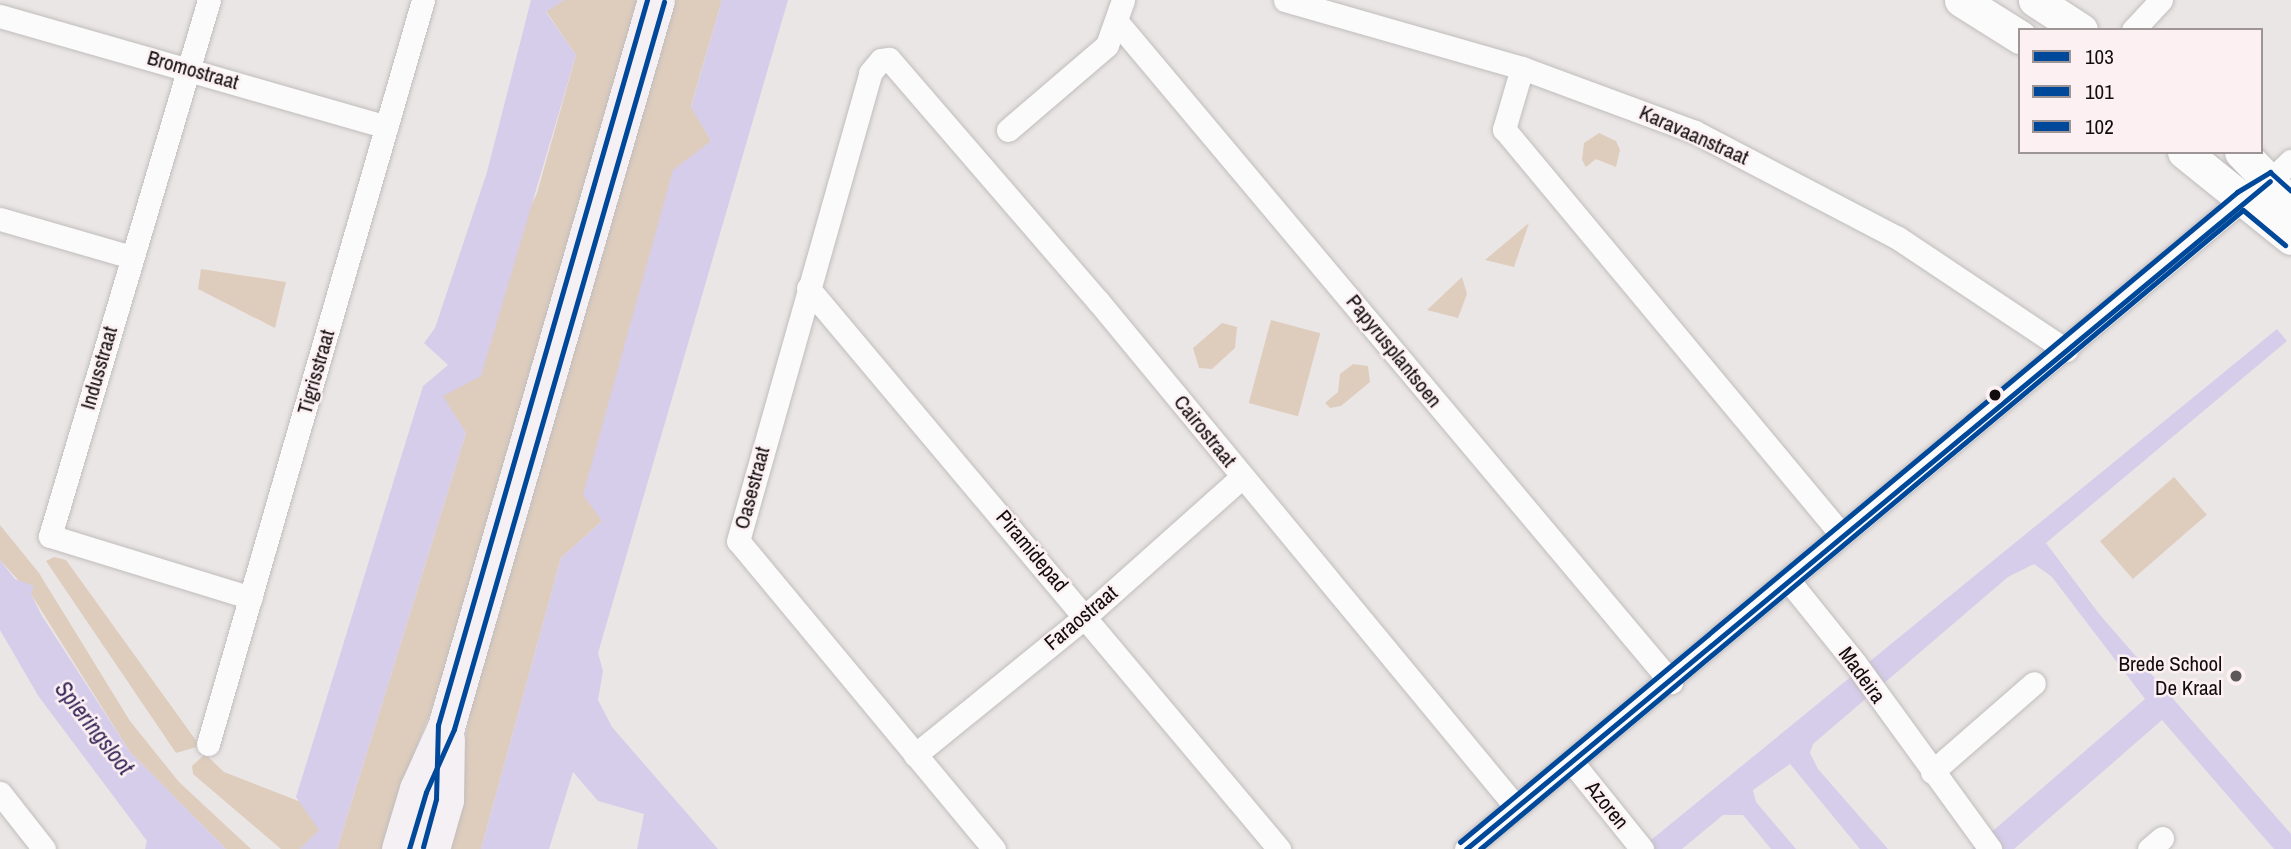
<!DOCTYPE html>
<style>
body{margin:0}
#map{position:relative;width:2291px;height:849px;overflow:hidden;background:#ebe6e6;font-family:"Archivo Narrow",sans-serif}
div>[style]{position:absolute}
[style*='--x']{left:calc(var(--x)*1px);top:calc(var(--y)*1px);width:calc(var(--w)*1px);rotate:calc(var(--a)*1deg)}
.green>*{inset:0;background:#decdbd;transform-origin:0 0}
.water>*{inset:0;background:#d5cdea}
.roads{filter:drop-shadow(0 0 2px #c1bdbd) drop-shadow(0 0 2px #c1bdbd)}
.street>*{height:23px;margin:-11.5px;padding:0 11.5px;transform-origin:11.5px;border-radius:11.5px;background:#fcfbfb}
.secondary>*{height:33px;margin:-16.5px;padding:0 16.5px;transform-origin:16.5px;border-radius:16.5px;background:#fcfbfb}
.primary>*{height:37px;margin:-18.5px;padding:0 18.5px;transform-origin:18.5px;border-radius:18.5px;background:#f5f0f4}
.bus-1>*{height:5px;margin:-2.5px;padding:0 2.5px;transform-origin:2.5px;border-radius:2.5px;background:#004899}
.bus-2>*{height:5px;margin:-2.5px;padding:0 2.5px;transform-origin:2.5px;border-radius:2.5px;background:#004899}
.bus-3>*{height:5px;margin:-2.5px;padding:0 2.5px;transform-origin:2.5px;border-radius:2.5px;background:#004899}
.dots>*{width:19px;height:19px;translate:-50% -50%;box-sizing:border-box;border:4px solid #fcf0f3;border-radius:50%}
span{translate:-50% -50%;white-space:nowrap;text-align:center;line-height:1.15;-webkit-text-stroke:5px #fcf0f3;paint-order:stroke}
.street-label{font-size:21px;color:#110d0e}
.poi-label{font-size:21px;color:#110d0e}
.right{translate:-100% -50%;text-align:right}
.water-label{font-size:23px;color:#342557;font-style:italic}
.legend{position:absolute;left:2018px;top:28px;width:245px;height:126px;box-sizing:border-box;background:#fcf0f3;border:2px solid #9e9597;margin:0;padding:9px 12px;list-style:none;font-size:21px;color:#110d0e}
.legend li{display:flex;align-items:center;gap:14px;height:35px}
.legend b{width:35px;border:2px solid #9e9597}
</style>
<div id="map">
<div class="green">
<div style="clip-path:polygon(564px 0,641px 0,449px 665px,415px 751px,387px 849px,337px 849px,466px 433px,442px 396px,537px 193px,576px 55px,546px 11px)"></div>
<div style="clip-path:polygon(666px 0,722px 0,691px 106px,711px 141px,602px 521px,561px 558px,481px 849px,440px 849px,453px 807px,479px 662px)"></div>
<div style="clip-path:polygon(1599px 133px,1616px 141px,1620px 150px,1616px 167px,1596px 159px,1586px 167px,1582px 160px,1584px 143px)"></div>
<div style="clip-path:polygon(1529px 223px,1514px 267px,1485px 260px)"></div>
<div style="clip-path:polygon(201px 269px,286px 282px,275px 328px,198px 289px)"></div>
<div style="clip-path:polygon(1462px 277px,1467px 294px,1458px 318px,1427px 310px)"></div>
<div style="left:1271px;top:320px;width:51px;height:86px;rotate:15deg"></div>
<div style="clip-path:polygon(1222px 323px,1237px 327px,1235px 348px,1212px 369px,1199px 368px,1193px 348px)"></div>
<div style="clip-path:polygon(1353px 364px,1368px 366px,1370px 382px,1341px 406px,1330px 408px,1325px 403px,1338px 392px,1340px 374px)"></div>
<div style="left:2174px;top:477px;width:50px;height:98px;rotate:49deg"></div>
<div style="clip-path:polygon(0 525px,39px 573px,130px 721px,179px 782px,251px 849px,226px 849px,130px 752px,31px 594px,0 560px)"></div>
<div style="clip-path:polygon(54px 557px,66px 560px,200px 746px,176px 753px,46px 561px)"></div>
<div style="clip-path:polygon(205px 754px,224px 772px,301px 802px,320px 830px,300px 849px,281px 849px,193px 774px,192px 766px)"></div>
</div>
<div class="water">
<div style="clip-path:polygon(531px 0,564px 0,546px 12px,576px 55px,481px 376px,443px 396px,466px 433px,337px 849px,300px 849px,319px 830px,296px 797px,423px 386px,448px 365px,424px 343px,435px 328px,487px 172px)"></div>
<div style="clip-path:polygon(722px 0,788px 0,598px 653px,603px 671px,598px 700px,612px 727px,718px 849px,637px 849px,644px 814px,598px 801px,573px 772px,549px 849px,481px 849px,561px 558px,602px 521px,583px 495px,673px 170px,711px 141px,691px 107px)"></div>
<div style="clip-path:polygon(2277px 329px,2287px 341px,2046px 543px,2100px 615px,2291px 834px,2291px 849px,2274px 849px,2162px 720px,2014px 849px,1972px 849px,2145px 699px,2052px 577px,2034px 564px,2008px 577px,1813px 744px,1810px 753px,1818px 769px,1888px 849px,1860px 849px,1790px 764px,1753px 790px,1756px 802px,1796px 849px,1771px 849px,1743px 815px,1723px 815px,1682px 849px,1640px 849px)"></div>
<div style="clip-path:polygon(0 560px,15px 579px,34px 586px,31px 594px,42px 616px,130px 752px,226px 849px,145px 849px,147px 841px,39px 697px,0 630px)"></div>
</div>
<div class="roads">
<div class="street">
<div style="--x:209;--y:0;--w:559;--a:106.52"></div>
<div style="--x:50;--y:536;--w:210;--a:17.1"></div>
<div style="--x:1285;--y:0;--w:247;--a:16"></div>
<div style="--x:1522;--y:68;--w:184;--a:20.3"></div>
<div style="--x:1695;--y:132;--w:229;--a:27.6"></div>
<div style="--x:1898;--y:238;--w:202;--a:33.7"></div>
<div style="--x:0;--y:16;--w:402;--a:16"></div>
<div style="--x:1117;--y:22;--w:862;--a:49.99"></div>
<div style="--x:2133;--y:30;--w:41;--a:-47"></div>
<div style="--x:1522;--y:68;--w:64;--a:106.4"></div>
<div style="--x:1504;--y:129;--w:527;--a:50.24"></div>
<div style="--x:1008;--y:130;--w:130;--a:-40.6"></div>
<div style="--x:1107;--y:45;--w:48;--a:-70.4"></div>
<div style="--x:2270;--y:181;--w:29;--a:-44"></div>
<div style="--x:0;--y:219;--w:137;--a:16.1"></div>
<div style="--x:808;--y:288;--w:733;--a:49.98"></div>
<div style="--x:1789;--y:581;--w:105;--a:51.2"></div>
<div style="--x:1855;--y:663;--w:230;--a:54"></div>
<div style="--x:208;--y:744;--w:774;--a:-73.88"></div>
<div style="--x:915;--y:755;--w:222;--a:-39.1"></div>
<div style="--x:1087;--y:615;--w:208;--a:-41.7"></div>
<div style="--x:1572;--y:762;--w:112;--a:51.2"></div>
<div style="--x:1932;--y:772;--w:135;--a:-41.1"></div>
<div style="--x:0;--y:793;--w:71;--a:51.8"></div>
<div style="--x:994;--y:849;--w:400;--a:-129.7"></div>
<div style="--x:738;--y:541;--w:486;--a:-74.2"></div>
<div style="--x:870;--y:73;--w:17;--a:-50"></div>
<div style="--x:881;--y:60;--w:8;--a:-7"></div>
<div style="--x:889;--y:59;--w:320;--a:49.2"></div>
<div style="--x:1098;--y:301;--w:656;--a:50.44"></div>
<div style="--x:1466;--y:849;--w:1013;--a:-39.91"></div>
<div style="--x:2149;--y:849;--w:17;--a:-40"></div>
</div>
<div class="secondary">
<div style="--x:1961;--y:0;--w:70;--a:32.1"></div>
<div style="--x:2035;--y:0;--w:55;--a:33.1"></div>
<div style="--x:2184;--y:152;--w:137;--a:38.8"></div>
<div style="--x:2241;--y:152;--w:72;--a:46.1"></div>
</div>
<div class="primary">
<div style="--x:400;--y:849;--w:63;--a:-73.3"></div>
<div style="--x:418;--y:789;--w:68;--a:-65.7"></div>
<div style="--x:446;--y:727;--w:757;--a:-73.89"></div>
<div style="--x:431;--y:849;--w:51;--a:-74.1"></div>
<div style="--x:445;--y:800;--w:61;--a:-89.1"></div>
</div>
</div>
<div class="bus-1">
<div style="--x:1466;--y:849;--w:1045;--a:-39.72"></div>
</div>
<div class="bus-2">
<div style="--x:409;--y:849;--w:59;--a:-73.4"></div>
<div style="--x:426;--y:792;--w:69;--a:-66"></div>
<div style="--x:454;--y:729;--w:757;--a:-73.89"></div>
<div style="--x:1480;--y:849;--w:995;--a:-39.95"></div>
<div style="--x:2243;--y:210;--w:55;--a:39.8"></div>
</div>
<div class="bus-3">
<div style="--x:1460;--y:842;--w:1013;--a:-39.91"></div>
<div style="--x:2237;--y:192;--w:39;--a:-31"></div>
<div style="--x:2270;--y:172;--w:28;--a:42"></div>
<div style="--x:423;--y:847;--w:50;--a:-74.8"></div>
<div style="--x:436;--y:799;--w:74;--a:-88.5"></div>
<div style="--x:438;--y:725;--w:755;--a:-73.92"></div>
</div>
<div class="dots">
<div style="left:1995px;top:395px;background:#110d0e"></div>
<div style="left:2236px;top:676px;background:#5d595a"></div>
</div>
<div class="street-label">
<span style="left:193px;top:70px;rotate:16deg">Bromostraat</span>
<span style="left:1694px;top:135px;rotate:24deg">Karavaanstraat</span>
<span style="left:1394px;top:351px;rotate:51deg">Papyrusplantsoen</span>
<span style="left:99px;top:368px;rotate:-74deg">Indusstraat</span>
<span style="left:316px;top:372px;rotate:-74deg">Tigrisstraat</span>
<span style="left:1205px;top:431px;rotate:51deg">Cairostraat</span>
<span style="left:752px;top:488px;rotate:-75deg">Oasestraat</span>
<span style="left:1032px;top:551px;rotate:50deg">Piramidepad</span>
<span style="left:1081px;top:618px;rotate:-40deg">Faraostraat</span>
<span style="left:1862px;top:675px;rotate:54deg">Madeira</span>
<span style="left:1607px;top:805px;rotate:51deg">Azoren</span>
</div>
<div class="poi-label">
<span class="right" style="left:2222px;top:676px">Brede School<br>De Kraal</span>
</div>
<div class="water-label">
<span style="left:94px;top:728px;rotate:52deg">Spieringsloot</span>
</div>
<ul class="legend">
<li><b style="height:9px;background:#004899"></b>103</li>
<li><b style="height:9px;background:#004899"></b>101</li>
<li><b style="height:9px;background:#004899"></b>102</li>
</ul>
</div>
